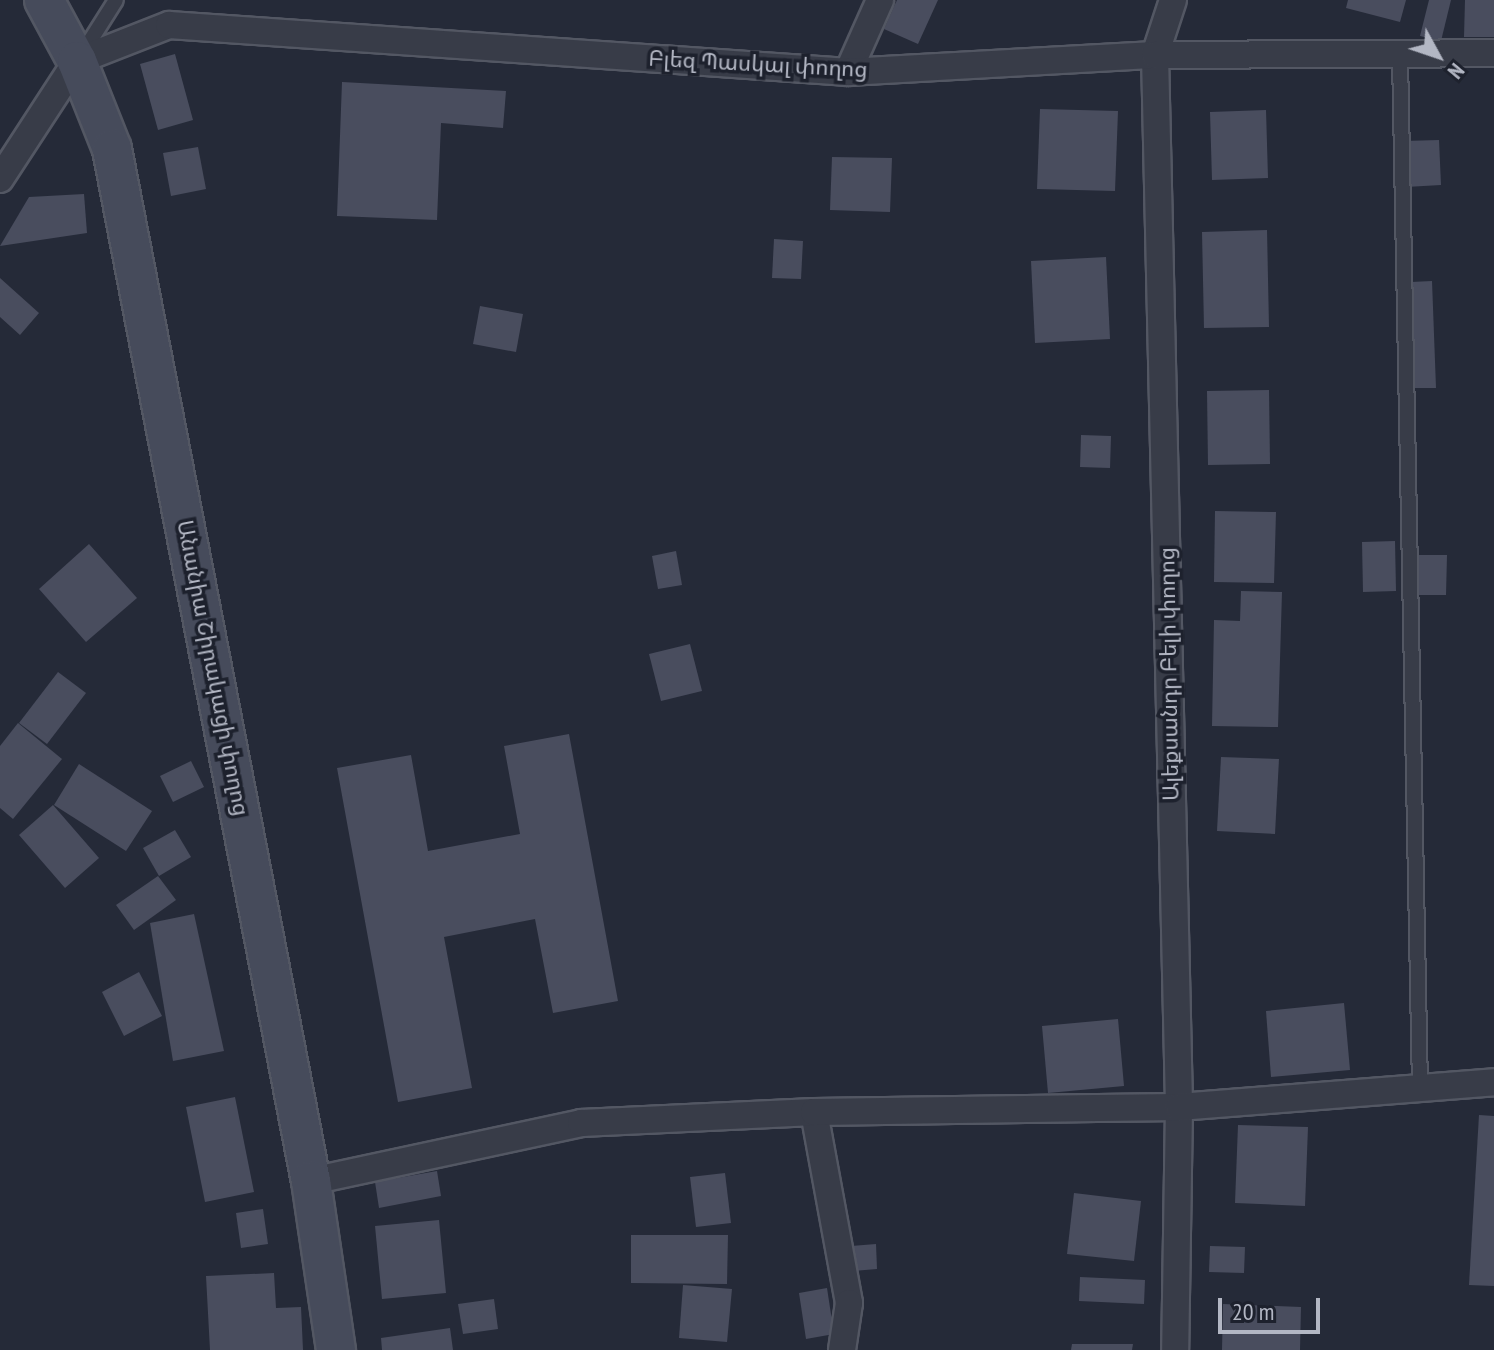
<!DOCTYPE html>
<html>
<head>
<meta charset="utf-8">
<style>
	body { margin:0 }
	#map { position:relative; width:1494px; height:1350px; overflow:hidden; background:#252a38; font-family:"PT Sans Narrow","Noto Sans Armenian",sans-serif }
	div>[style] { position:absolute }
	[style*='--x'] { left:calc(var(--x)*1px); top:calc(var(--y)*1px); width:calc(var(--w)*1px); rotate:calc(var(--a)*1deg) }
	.building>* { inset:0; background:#494d5e }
	.roads { filter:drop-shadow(2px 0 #535763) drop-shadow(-2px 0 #535763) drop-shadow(0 2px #535763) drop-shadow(0 -2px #535763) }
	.service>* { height:14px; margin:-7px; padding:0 7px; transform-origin:7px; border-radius:7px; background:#383c48 }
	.minor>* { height:26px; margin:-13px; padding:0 13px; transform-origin:13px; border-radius:13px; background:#383c48 }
	.secondary>* { height:38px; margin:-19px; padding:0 19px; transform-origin:19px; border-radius:19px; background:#464b5b }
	span { translate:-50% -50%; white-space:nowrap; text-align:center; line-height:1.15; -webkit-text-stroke:7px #1d212d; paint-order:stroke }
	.street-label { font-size:22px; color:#b3b7c4 }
	.north { position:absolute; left:1398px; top:16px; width:80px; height:80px; -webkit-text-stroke:6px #1d212d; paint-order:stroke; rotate:130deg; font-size:22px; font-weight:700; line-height:32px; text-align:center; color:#b3b7c4 }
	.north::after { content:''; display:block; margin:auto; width:28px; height:36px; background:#b3b7c4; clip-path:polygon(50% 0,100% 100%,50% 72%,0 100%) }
	.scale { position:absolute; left:1218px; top:1298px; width:102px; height:36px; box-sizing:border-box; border:4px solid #b3b7c4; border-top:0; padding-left:10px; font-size:24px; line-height:28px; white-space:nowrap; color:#b3b7c4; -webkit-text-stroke:6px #1d212d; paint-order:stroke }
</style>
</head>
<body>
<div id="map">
	<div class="building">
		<div style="clip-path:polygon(897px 0,938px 0,918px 44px,884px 29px)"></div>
		<div style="clip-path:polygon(1348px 0,1406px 0,1400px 22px,1346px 8px)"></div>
		<div style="clip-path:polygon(1429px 0,1451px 0,1441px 41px,1420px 36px)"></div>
		<div style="clip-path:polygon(1465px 0,1494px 0,1494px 37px,1464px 37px)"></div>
		<div style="clip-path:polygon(175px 54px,193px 120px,158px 130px,140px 64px)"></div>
		<div style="clip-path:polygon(342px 82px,506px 91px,503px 128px,441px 123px,437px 220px,337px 216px)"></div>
		<div style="clip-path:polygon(1040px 109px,1118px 111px,1115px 191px,1037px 189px)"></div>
		<div style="clip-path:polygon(1266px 110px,1268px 178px,1212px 180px,1210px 112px)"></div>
		<div style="clip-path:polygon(1439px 140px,1441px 185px,1406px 187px,1404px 141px)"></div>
		<div style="clip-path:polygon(198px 147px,206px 189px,171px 196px,163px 153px)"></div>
		<div style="clip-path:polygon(832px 157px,892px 158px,890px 212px,830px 210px)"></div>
		<div style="clip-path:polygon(84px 194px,87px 233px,0 246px,29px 197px)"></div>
		<div style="clip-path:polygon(1267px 230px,1269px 327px,1204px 328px,1202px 232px)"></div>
		<div style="clip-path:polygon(774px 239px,803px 241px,801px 279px,772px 278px)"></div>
		<div style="clip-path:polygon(1106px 257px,1110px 339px,1035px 343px,1031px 261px)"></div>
		<div style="clip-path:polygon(0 278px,39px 313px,20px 335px,0 317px)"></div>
		<div style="clip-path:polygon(1432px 281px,1436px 388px,1414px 388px,1411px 282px)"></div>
		<div style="clip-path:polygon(480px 306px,523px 314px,516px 352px,473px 344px)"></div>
		<div style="clip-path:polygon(1269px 390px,1270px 464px,1208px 465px,1207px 391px)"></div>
		<div style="clip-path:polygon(1081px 435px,1111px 436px,1110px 468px,1080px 467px)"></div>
		<div style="clip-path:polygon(1215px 511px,1276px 512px,1274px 583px,1214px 582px)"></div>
		<div style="clip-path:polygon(1395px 541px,1396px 591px,1363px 592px,1362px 542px)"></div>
		<div style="clip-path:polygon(89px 544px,137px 598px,86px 642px,39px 589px)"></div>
		<div style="clip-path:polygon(676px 551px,682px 585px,658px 589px,652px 556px)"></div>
		<div style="clip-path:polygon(1417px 555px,1447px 555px,1446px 595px,1416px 595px)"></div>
		<div style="clip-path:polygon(1241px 591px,1282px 592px,1278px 727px,1212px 726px,1214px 620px,1240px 621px)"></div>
		<div style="clip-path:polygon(690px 644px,702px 691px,661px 701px,649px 654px)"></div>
		<div style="clip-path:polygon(58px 672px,86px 693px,47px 744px,19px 723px)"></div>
		<div style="clip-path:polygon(18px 723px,62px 759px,13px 819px,0 808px,0 746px)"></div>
		<div style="clip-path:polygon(569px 734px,618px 1001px,553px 1013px,535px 919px,444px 937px,472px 1088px,398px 1102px,337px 768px,411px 755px,428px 851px,520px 834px,504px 746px)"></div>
		<div style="clip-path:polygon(1221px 757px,1279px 759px,1275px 834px,1217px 831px)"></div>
		<div style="clip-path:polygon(191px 761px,204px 787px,173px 802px,160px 776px)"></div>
		<div style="clip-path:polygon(79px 764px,152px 811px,126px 851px,54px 805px)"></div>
		<div style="clip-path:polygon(53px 805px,99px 858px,65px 888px,19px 835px)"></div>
		<div style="clip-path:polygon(175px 830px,191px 857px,159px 876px,143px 848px)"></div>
		<div style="clip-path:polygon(158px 876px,176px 900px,134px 930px,116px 905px)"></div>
		<div style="clip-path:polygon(194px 914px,224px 1051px,173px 1061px,150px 923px)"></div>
		<div style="clip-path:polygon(139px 972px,162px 1016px,124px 1036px,102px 992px)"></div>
		<div style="clip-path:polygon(1344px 1003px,1350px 1070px,1271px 1077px,1266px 1011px)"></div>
		<div style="clip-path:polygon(1118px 1019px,1124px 1086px,1048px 1093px,1042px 1026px)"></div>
		<div style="clip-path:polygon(235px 1097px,254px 1192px,205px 1202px,186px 1107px)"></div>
		<div style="clip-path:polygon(1479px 1115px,1494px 1116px,1494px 1286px,1469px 1285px)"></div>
		<div style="clip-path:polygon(1238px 1125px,1308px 1127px,1305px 1206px,1235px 1203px)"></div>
		<div style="clip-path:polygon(437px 1171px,441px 1196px,379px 1208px,375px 1182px)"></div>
		<div style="clip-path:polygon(725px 1173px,731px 1223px,696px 1227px,690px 1177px)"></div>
		<div style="clip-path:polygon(1074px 1193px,1141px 1201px,1134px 1261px,1067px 1254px)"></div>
		<div style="clip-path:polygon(263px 1209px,268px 1244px,241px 1248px,236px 1213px)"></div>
		<div style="clip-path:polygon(439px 1220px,446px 1293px,382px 1299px,375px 1226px)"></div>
		<div style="clip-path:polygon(631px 1235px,728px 1235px,727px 1284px,631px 1283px)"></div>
		<div style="clip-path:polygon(876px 1244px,877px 1269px,853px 1271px,851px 1246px)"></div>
		<div style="clip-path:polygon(1210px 1246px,1245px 1247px,1244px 1273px,1209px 1272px)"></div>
		<div style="clip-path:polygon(274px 1273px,276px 1308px,301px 1307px,303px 1350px,210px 1350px,206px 1276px)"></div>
		<div style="clip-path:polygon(1080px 1277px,1145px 1280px,1144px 1304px,1079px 1301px)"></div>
		<div style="clip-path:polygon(683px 1285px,732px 1289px,727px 1342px,679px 1338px)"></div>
		<div style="clip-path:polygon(827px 1288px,834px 1334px,806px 1339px,799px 1293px)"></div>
		<div style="clip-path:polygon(494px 1299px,498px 1329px,463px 1334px,458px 1304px)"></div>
		<div style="clip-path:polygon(1223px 1304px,1301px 1307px,1300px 1350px,1222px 1350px)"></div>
		<div style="clip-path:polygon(450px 1328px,453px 1350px,382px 1350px,381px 1338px)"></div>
		<div style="clip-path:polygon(1072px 1344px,1133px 1344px,1132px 1350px,1071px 1350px)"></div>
	</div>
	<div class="roads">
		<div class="service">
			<div style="--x:1400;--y:56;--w:1034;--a:88.89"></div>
			<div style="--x:80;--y:57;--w:67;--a:-57.7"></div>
		</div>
		<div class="minor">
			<div style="--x:1173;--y:0;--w:58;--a:108.1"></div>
			<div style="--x:1155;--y:55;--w:1052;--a:88.69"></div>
			<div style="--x:1179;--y:1107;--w:243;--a:90.9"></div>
			<div style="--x:848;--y:72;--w:79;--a:-66"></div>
			<div style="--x:0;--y:179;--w:141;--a:-56.9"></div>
			<div style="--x:77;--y:61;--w:99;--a:-21.4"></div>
			<div style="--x:169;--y:25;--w:681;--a:3.96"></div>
			<div style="--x:848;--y:72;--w:307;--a:-3.2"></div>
			<div style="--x:1155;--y:55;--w:339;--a:-0.3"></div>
			<div style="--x:814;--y:1112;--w:194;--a:79.6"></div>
			<div style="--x:849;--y:1303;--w:48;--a:98.5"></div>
			<div style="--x:311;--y:1181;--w:276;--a:-12.1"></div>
			<div style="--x:581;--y:1123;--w:233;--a:-2.7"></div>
			<div style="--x:814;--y:1112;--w:365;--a:-0.8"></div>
			<div style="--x:1179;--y:1107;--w:316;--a:-4.5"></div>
		</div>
		<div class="secondary">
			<div style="--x:44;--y:0;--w:69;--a:61.6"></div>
			<div style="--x:77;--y:61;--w:95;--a:68.3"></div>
			<div style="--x:112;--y:149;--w:1051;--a:79.09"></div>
			<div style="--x:311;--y:1181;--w:171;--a:81.6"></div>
		</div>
	</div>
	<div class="street-label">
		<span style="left:758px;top:64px;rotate:3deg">Բլեզ Պասկալ փողոց</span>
		<span style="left:213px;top:668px;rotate:79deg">Անանիա Շիրակացի փողոց</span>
		<span style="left:1169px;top:674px;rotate:-91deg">Ալեքսանդր Բելի փողոց</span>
	</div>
	<div class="north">N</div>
	<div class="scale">20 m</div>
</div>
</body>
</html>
